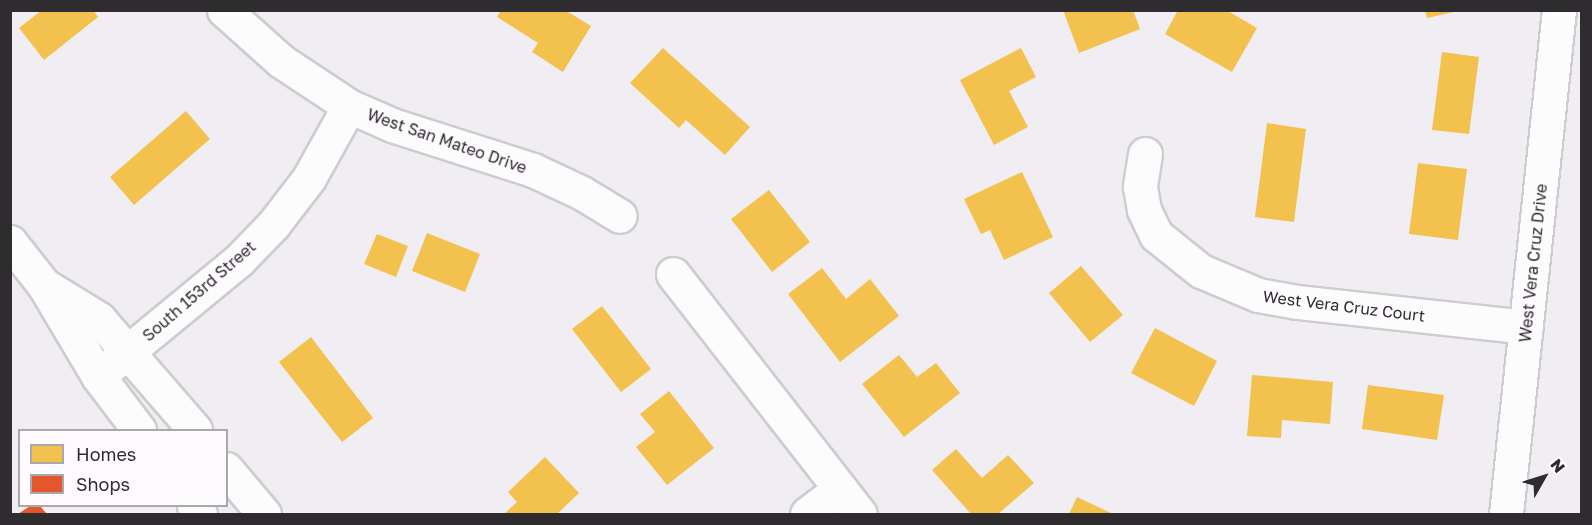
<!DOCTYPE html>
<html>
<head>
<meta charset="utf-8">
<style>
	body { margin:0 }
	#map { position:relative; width:1592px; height:525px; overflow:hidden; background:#f1eef3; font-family:"Golos Text",sans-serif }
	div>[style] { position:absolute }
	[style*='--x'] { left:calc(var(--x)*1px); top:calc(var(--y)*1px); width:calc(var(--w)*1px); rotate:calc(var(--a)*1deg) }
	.homes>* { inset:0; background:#f2c14e }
	.shops>* { inset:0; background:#e4572e }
	.roads { filter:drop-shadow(2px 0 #cfccd0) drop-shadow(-2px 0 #cfccd0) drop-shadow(0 2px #cfccd0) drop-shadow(0 -2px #cfccd0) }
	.minor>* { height:33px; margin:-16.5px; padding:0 16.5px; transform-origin:16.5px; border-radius:16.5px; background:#fdfcfd }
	span { translate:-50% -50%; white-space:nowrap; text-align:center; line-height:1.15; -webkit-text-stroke:6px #fefbff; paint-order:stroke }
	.street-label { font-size:16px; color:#2e2c2f }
	.frame { position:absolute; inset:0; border:12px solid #2e2c2f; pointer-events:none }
	.legend { position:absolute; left:18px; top:429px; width:210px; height:78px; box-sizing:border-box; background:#fefbff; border:2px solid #aba8ac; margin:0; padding:8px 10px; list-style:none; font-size:18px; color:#2e2c2f }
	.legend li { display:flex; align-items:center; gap:12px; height:30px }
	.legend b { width:30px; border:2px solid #aba8ac }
	.north { position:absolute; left:1514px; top:447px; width:60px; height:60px; -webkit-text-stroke:4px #fefbff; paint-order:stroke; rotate:51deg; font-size:16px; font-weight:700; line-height:24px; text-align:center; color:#2e2c2f }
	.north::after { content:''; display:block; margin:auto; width:21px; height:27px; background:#2e2c2f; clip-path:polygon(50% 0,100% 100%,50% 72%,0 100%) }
</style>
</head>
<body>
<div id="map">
	<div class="homes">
		<div style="clip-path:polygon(42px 10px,93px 10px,98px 17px,44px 60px,19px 28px)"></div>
		<div style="clip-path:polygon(501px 10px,565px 10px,591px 26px,563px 72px,532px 52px,538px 43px,497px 17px)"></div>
		<div style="clip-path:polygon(1063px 10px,1133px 10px,1140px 29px,1079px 53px)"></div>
		<div style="clip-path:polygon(1178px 10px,1226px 10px,1257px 28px,1232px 72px,1165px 34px)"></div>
		<div style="clip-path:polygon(1425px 10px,1457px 10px,1458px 11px,1427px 18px)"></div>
		<div style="clip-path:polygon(663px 48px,750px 127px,725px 155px,686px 120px,679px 128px,630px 83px)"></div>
		<div style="clip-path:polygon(1021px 48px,1036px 77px,1009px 91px,1028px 127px,994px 145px,960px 80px)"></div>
		<div style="clip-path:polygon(1442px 52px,1479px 57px,1469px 134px,1432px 130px)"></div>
		<div style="clip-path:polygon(186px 111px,210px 139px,134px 205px,110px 177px)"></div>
		<div style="clip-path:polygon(1267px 123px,1306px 129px,1294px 222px,1255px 217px)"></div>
		<div style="clip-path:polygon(1418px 163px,1467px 169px,1458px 240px,1409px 234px)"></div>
		<div style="clip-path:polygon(1022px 172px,1053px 237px,1004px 260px,990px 230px,981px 234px,964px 199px)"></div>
		<div style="clip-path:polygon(769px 190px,810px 242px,772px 272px,731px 219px)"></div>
		<div style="clip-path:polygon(427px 233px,480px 254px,465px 292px,412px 271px)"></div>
		<div style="clip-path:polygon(377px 234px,408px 246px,396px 277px,364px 264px)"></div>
		<div style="clip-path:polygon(1081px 266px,1123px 315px,1090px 342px,1049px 293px)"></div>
		<div style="clip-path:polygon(822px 268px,846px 299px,870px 279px,899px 316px,840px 362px,788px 294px)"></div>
		<div style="clip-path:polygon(602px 306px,651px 369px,621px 392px,572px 329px)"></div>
		<div style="clip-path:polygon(1155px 328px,1217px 361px,1194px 406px,1131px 373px)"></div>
		<div style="clip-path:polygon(311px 337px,373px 418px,342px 442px,279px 362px)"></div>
		<div style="clip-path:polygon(899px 355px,917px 377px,936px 363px,960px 393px,904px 437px,862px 384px)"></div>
		<div style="clip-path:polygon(1252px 375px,1333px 382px,1330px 424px,1282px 420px,1281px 438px,1247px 436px)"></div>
		<div style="clip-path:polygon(1368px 385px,1444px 395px,1437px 440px,1362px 429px)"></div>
		<div style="clip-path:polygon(669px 391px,714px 448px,667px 485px,636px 447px,655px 432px,640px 414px)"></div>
		<div style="clip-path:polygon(956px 449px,982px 478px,1008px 455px,1034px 483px,998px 514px,971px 514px,932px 470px)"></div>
		<div style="clip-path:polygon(545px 457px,579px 493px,557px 514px,504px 514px,517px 502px,508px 492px)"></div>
		<div style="clip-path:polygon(1077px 497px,1113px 514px,1069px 514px)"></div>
	</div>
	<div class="shops">
		<div style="clip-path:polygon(30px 506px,40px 506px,47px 514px,18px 514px)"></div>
	</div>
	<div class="roads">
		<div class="minor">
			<div style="--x:224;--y:10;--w:76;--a:41.8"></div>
			<div style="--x:281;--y:61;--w:82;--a:33.5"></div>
			<div style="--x:349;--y:106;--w:47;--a:23.8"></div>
			<div style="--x:392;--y:125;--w:148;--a:17.7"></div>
			<div style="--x:533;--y:170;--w:54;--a:25.1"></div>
			<div style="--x:582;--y:193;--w:44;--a:31.2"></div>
			<div style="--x:1145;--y:154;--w:33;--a:99"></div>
			<div style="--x:1140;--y:187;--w:23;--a:80"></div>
			<div style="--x:1144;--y:210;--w:28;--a:64"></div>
			<div style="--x:1156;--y:235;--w:58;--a:38.7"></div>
			<div style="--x:1201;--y:271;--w:62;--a:22.8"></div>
			<div style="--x:1258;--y:295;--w:40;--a:10"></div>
			<div style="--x:1297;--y:302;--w:230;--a:6.2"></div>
			<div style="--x:10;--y:242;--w:55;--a:51.7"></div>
			<div style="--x:44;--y:285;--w:106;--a:59.3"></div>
			<div style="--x:98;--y:376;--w:68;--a:52.8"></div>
			<div style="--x:673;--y:274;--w:304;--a:52.1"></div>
			<div style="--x:44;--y:285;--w:65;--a:31.7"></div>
			<div style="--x:99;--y:319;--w:147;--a:49.1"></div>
			<div style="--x:98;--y:376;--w:183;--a:-39.4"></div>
			<div style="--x:239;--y:260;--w:49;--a:-45.8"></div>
			<div style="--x:273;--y:225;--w:59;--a:-52.5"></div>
			<div style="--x:309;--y:178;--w:82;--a:-60.9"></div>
			<div style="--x:226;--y:469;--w:59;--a:49.8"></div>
			<div style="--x:194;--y:506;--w:10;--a:53"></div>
			<div style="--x:807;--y:514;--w:41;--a:-37.1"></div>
			<div style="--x:1506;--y:514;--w:507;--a:-84"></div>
		</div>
	</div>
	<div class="street-label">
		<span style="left:447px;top:141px;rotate:19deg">West San Mateo Drive</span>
		<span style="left:1533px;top:263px;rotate:-84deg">West Vera Cruz Drive</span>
		<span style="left:199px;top:291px;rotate:-41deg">South 153rd Street</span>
		<span style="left:1344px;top:306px;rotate:7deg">West Vera Cruz Court</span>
	</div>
	<div class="frame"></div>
	<ul class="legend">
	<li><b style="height:16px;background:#f2c14e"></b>Homes</li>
	<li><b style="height:16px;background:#e4572e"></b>Shops</li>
	</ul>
	<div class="north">N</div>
</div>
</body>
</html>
